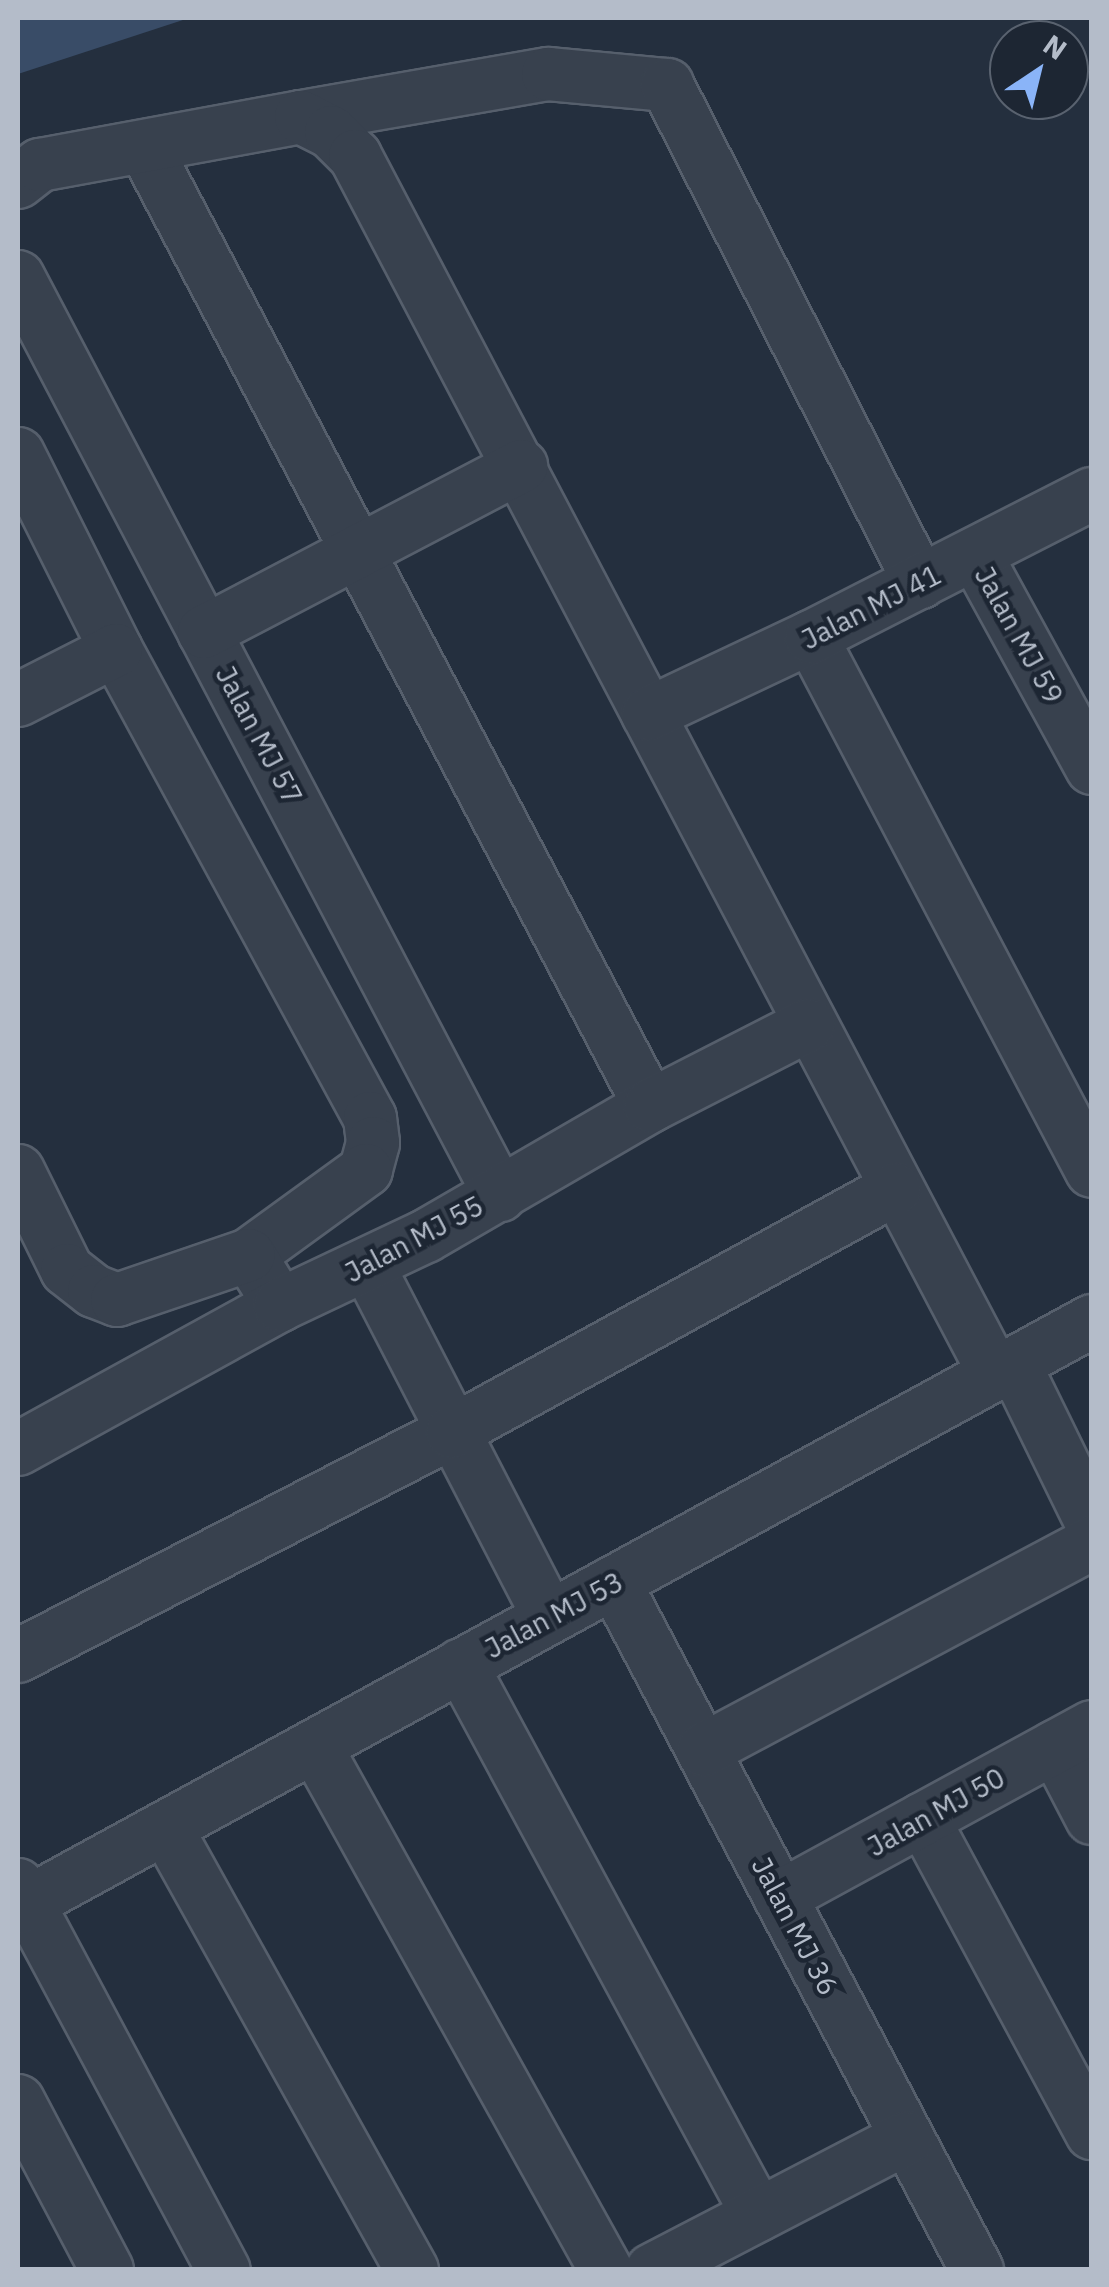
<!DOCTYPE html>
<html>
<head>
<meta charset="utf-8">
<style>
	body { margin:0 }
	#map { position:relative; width:1109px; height:2287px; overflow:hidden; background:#242f3e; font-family:"IBM Plex Sans",sans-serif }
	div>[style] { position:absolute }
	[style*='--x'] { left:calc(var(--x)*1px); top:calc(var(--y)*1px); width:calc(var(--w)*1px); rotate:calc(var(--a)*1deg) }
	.water>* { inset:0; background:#394c67 }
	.roads { filter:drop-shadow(2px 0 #565f6c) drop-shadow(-2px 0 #565f6c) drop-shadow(0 2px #565f6c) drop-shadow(0 -2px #565f6c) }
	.minor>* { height:52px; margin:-26px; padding:0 26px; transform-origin:26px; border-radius:26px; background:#38414e }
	span { translate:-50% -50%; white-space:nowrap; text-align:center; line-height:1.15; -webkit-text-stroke:9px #1d2633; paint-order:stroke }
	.street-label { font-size:28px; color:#b4bcc9 }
	.frame { position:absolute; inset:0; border:20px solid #b4bcc9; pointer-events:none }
	.north { position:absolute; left:989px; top:20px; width:100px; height:100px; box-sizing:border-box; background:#1d2633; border:2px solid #59626f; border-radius:50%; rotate:35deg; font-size:28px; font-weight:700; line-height:40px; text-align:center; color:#b4bcc9 }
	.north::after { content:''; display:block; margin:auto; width:35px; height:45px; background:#8ab4f8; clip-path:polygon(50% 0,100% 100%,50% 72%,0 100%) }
</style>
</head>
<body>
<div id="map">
	<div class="water">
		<div style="clip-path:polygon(18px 18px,189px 18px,18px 74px)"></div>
	</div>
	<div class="roads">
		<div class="minor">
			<div style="--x:301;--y:117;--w:251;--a:-9.9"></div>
			<div style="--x:548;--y:74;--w:120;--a:5.3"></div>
			<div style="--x:667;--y:85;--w:558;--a:63.02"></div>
			<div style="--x:145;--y:148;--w:1083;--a:62.2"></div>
			<div style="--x:18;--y:182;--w:28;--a:-38"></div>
			<div style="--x:40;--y:165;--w:265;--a:-10.4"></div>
			<div style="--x:301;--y:117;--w:34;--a:27"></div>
			<div style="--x:331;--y:132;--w:34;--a:45"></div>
			<div style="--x:355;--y:156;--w:1376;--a:62.28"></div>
			<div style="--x:18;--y:277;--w:1037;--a:62.3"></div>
			<div style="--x:18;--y:454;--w:219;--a:63.4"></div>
			<div style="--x:116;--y:650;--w:532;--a:61.51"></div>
			<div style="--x:370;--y:1118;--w:25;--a:83"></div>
			<div style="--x:373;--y:1143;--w:28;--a:105"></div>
			<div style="--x:366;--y:1170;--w:145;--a:144"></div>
			<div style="--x:249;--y:1255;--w:59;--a:58.2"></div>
			<div style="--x:975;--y:554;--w:244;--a:61.3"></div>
			<div style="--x:204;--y:632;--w:358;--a:-27.6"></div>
			<div style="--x:811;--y:637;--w:603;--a:62.25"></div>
			<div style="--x:18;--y:700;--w:110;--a:-27"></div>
			<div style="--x:648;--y:714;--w:180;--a:-25.3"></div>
			<div style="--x:811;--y:637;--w:315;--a:-27"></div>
			<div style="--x:18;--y:1171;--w:110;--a:63.7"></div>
			<div style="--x:67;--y:1270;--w:34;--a:38"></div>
			<div style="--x:94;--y:1291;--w:25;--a:21"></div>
			<div style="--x:117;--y:1300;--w:139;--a:-18.8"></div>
			<div style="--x:368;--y:1266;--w:395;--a:62.7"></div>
			<div style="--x:1014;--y:1364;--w:177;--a:63.9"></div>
			<div style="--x:18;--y:1449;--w:299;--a:-28.8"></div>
			<div style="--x:280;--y:1305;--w:161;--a:-25.3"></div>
			<div style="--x:426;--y:1236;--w:259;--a:-30.1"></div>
			<div style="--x:650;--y:1106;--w:178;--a:-27.1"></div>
			<div style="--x:614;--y:1582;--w:778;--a:62.18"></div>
			<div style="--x:18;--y:1656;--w:488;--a:-27.3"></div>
			<div style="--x:452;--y:1432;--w:505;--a:-28.75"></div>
			<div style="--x:461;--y:1665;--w:625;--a:61.63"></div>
			<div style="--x:315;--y:1746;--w:599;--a:60.95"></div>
			<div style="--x:1055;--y:1747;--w:80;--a:62.5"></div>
			<div style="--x:703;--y:1750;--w:441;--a:-28"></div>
			<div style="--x:923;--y:1819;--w:357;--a:61.7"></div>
			<div style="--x:166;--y:1828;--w:506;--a:60.9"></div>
			<div style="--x:18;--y:1885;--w:437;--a:61.9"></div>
			<div style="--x:780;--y:1897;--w:355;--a:-28.6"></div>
			<div style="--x:18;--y:1908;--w:1224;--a:-28.66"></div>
			<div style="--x:18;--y:2101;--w:191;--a:62.2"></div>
			<div style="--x:652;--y:2270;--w:287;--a:-27.4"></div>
		</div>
	</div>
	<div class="street-label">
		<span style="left:871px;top:607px;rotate:-27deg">Jalan MJ 41</span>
		<span style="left:1019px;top:635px;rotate:61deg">Jalan MJ 59</span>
		<span style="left:259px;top:735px;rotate:62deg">Jalan MJ 57</span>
		<span style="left:414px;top:1239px;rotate:-28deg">Jalan MJ 55</span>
		<span style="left:554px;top:1615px;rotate:-28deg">Jalan MJ 53</span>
		<span style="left:936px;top:1812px;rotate:-29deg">Jalan MJ 50</span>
		<span style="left:795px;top:1926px;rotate:62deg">Jalan MJ 36</span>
	</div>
	<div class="frame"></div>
	<div class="north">N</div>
</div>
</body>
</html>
